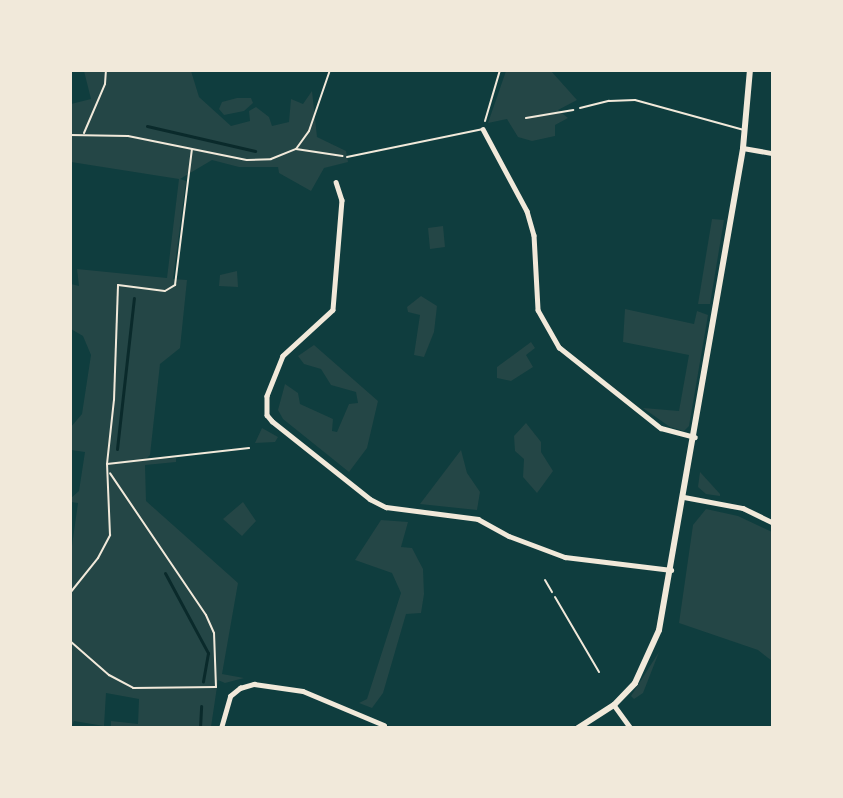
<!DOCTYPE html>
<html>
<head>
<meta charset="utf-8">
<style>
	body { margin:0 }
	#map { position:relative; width:843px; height:798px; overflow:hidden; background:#0f3d3e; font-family:Barlow,sans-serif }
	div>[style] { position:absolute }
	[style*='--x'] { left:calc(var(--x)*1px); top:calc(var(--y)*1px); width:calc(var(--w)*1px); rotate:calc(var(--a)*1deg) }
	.green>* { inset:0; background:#244646 }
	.stream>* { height:3px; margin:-1.5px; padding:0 1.5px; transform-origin:1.5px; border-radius:1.5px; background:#0a2a2b }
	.path>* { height:2px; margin:-1px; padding:0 1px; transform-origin:1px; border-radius:1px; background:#f1e9da }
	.service>* { height:2px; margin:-1px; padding:0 1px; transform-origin:1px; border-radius:1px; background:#f1e9da }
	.minor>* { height:4.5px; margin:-2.25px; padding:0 2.25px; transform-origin:2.25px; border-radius:2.25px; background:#f1e9da }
	.tertiary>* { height:6px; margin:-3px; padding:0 3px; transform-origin:3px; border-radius:3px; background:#f1e9da }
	span { translate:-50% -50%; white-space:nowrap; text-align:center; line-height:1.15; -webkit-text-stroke:5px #f1e9da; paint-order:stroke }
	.frame { position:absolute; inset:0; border:72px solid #f1e9da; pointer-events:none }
</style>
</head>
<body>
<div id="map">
	<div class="green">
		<div style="clip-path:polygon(84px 71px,191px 71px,199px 97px,231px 126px,250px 121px,249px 111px,256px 107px,269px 117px,272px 126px,289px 122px,291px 99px,303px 104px,312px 91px,317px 137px,346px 151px,348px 162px,324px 168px,311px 191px,279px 173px,278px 167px,239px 167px,212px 160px,180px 179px,186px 181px,173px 279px,187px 280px,180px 348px,160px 364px,150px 455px,145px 460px,176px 458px,176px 462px,145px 465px,146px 501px,238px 583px,222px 674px,244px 678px,225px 683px,218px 680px,211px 727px,111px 727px,111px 721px,138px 724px,139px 699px,106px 693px,104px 726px,74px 721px,71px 727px,70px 560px,78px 503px,71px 502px,71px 498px,79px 491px,85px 452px,71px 450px,70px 428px,82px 414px,91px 355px,83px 336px,71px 329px,71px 284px,79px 286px,77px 269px,167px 278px,179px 179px,71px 162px,71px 104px,91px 99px)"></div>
		<div style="clip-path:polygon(506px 71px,551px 71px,577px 100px,558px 110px,568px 118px,555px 125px,555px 136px,532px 141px,518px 137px,507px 119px,488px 123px)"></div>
		<div style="clip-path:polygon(237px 98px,251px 98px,253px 103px,244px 111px,224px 115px,219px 109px,222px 102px)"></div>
		<div style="clip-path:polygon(712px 219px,724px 220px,710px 304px,698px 304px)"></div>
		<div style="clip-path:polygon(443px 226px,445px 247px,430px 249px,428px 228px)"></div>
		<div style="clip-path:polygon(237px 271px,238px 287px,219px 286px,220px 275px)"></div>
		<div style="clip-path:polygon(421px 296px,437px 306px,434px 332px,424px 357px,414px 355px,420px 315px,408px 312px,407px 307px)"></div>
		<div style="clip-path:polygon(625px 309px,694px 324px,697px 311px,708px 315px,689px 426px,684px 431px,670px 427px,643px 408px,679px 411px,689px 355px,623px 342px)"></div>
		<div style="clip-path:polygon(531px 342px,535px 348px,526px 355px,533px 367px,511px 381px,497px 378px,497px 367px)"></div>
		<div style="clip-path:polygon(314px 345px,378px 401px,367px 448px,349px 472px,283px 419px,278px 410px,285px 384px,298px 393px,300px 404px,333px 419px,332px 431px,337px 432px,349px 404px,358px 403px,356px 392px,331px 385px,321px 369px,304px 364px,298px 356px)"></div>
		<div style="clip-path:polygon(526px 423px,541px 442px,541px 452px,553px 471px,537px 493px,523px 477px,524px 459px,515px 451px,514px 436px)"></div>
		<div style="clip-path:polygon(262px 428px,278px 437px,275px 442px,255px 443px)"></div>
		<div style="clip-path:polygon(461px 450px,467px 473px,480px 492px,477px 510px,420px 504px)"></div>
		<div style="clip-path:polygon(700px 472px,720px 494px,720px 496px,706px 494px,698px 487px)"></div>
		<div style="clip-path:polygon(243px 502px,256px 521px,242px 536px,223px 519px)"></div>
		<div style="clip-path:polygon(706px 509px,738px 516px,772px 532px,772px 661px,758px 650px,679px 623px,693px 525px)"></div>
		<div style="clip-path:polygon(381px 520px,408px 522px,401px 547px,412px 548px,423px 569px,424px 594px,421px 613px,406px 614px,383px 693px,372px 708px,359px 703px,367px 699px,401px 593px,392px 573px,355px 560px)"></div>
		<div style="clip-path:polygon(659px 652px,643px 693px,634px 699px,631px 696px)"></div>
	</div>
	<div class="stream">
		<div style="--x:147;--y:126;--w:111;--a:13"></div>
		<div style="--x:117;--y:449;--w:152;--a:-83.6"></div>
		<div style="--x:165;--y:573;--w:91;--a:61.7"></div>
		<div style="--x:208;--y:653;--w:29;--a:100"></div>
		<div style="--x:200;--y:728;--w:22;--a:-87"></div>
	</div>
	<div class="path">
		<div style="--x:526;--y:118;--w:48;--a:-9.7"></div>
		<div style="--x:485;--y:121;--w:53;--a:-73.6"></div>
		<div style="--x:84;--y:133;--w:53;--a:-66.8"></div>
		<div style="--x:105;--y:84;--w:14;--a:-86"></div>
		<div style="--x:70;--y:135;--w:58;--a:1"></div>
		<div style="--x:128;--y:136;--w:121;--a:11.4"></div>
		<div style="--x:247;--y:160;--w:24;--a:-2"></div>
		<div style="--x:271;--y:159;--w:27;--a:-22"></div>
		<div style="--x:296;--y:149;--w:47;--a:8.7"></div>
		<div style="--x:296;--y:149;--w:22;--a:-54"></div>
		<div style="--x:309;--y:131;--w:65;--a:-71"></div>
		<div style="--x:107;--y:464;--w:143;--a:-6.4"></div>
		<div style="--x:70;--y:593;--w:45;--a:-51.3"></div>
		<div style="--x:98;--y:558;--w:26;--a:-62"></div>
		<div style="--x:110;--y:535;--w:71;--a:-92.4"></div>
		<div style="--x:107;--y:464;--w:64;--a:-83.8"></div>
		<div style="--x:114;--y:400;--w:115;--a:-88"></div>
		<div style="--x:118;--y:285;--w:47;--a:7.3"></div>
		<div style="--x:165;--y:291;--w:12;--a:-31"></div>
		<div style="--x:175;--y:285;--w:137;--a:-82.9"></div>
		<div style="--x:555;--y:597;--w:87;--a:59.6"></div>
		<div style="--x:70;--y:641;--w:52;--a:41.1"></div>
		<div style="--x:109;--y:675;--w:27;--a:28"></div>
		<div style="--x:133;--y:688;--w:83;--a:-0.7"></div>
		<div style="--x:216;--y:687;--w:54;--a:-92.1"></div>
		<div style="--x:214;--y:633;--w:20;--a:-114"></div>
		<div style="--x:206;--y:615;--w:171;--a:-124.1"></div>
	</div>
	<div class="service">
		<div style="--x:580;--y:108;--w:30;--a:-14"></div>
		<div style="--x:609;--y:101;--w:26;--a:-2"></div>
		<div style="--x:635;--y:100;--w:113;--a:15.4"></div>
		<div style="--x:347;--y:157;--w:139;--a:-11.6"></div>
		<div style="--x:545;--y:580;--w:14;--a:60"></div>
	</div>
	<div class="minor">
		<div style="--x:483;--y:129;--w:93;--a:61.8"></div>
		<div style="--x:527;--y:211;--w:25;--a:74"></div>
		<div style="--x:534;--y:235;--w:75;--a:86.9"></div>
		<div style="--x:538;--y:310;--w:43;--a:60.4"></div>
		<div style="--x:559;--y:347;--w:130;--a:38.5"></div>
		<div style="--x:661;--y:428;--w:35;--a:15"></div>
		<div style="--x:743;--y:148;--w:29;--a:10"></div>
		<div style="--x:336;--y:182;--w:19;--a:72"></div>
		<div style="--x:342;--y:200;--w:110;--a:94.7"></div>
		<div style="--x:333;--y:310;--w:68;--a:137.4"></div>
		<div style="--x:283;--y:356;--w:43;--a:111.8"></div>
		<div style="--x:267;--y:396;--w:19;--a:90"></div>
		<div style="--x:267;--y:415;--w:8;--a:50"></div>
		<div style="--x:272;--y:421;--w:125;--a:38.5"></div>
		<div style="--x:370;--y:499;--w:18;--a:27"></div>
		<div style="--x:386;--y:507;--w:93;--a:7.4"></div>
		<div style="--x:478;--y:519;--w:35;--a:29"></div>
		<div style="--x:509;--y:536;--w:60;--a:20.6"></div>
		<div style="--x:565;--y:557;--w:107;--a:7"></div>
		<div style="--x:684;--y:497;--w:60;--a:10.6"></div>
		<div style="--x:743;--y:508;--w:32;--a:26"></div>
		<div style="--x:614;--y:705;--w:29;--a:54"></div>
		<div style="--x:221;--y:728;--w:33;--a:-74"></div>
		<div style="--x:230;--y:696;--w:13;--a:-39"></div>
		<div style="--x:240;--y:688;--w:15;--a:-16"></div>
		<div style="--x:254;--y:684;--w:49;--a:8.1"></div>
		<div style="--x:303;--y:691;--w:88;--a:22.8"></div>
	</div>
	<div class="tertiary">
		<div style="--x:578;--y:728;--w:43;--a:-32.6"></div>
		<div style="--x:614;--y:705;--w:30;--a:-46"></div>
		<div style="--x:635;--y:683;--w:58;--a:-65.6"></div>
		<div style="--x:659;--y:630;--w:489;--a:-80.1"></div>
		<div style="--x:743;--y:148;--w:78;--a:-84.9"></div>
	</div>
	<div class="frame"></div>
</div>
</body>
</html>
